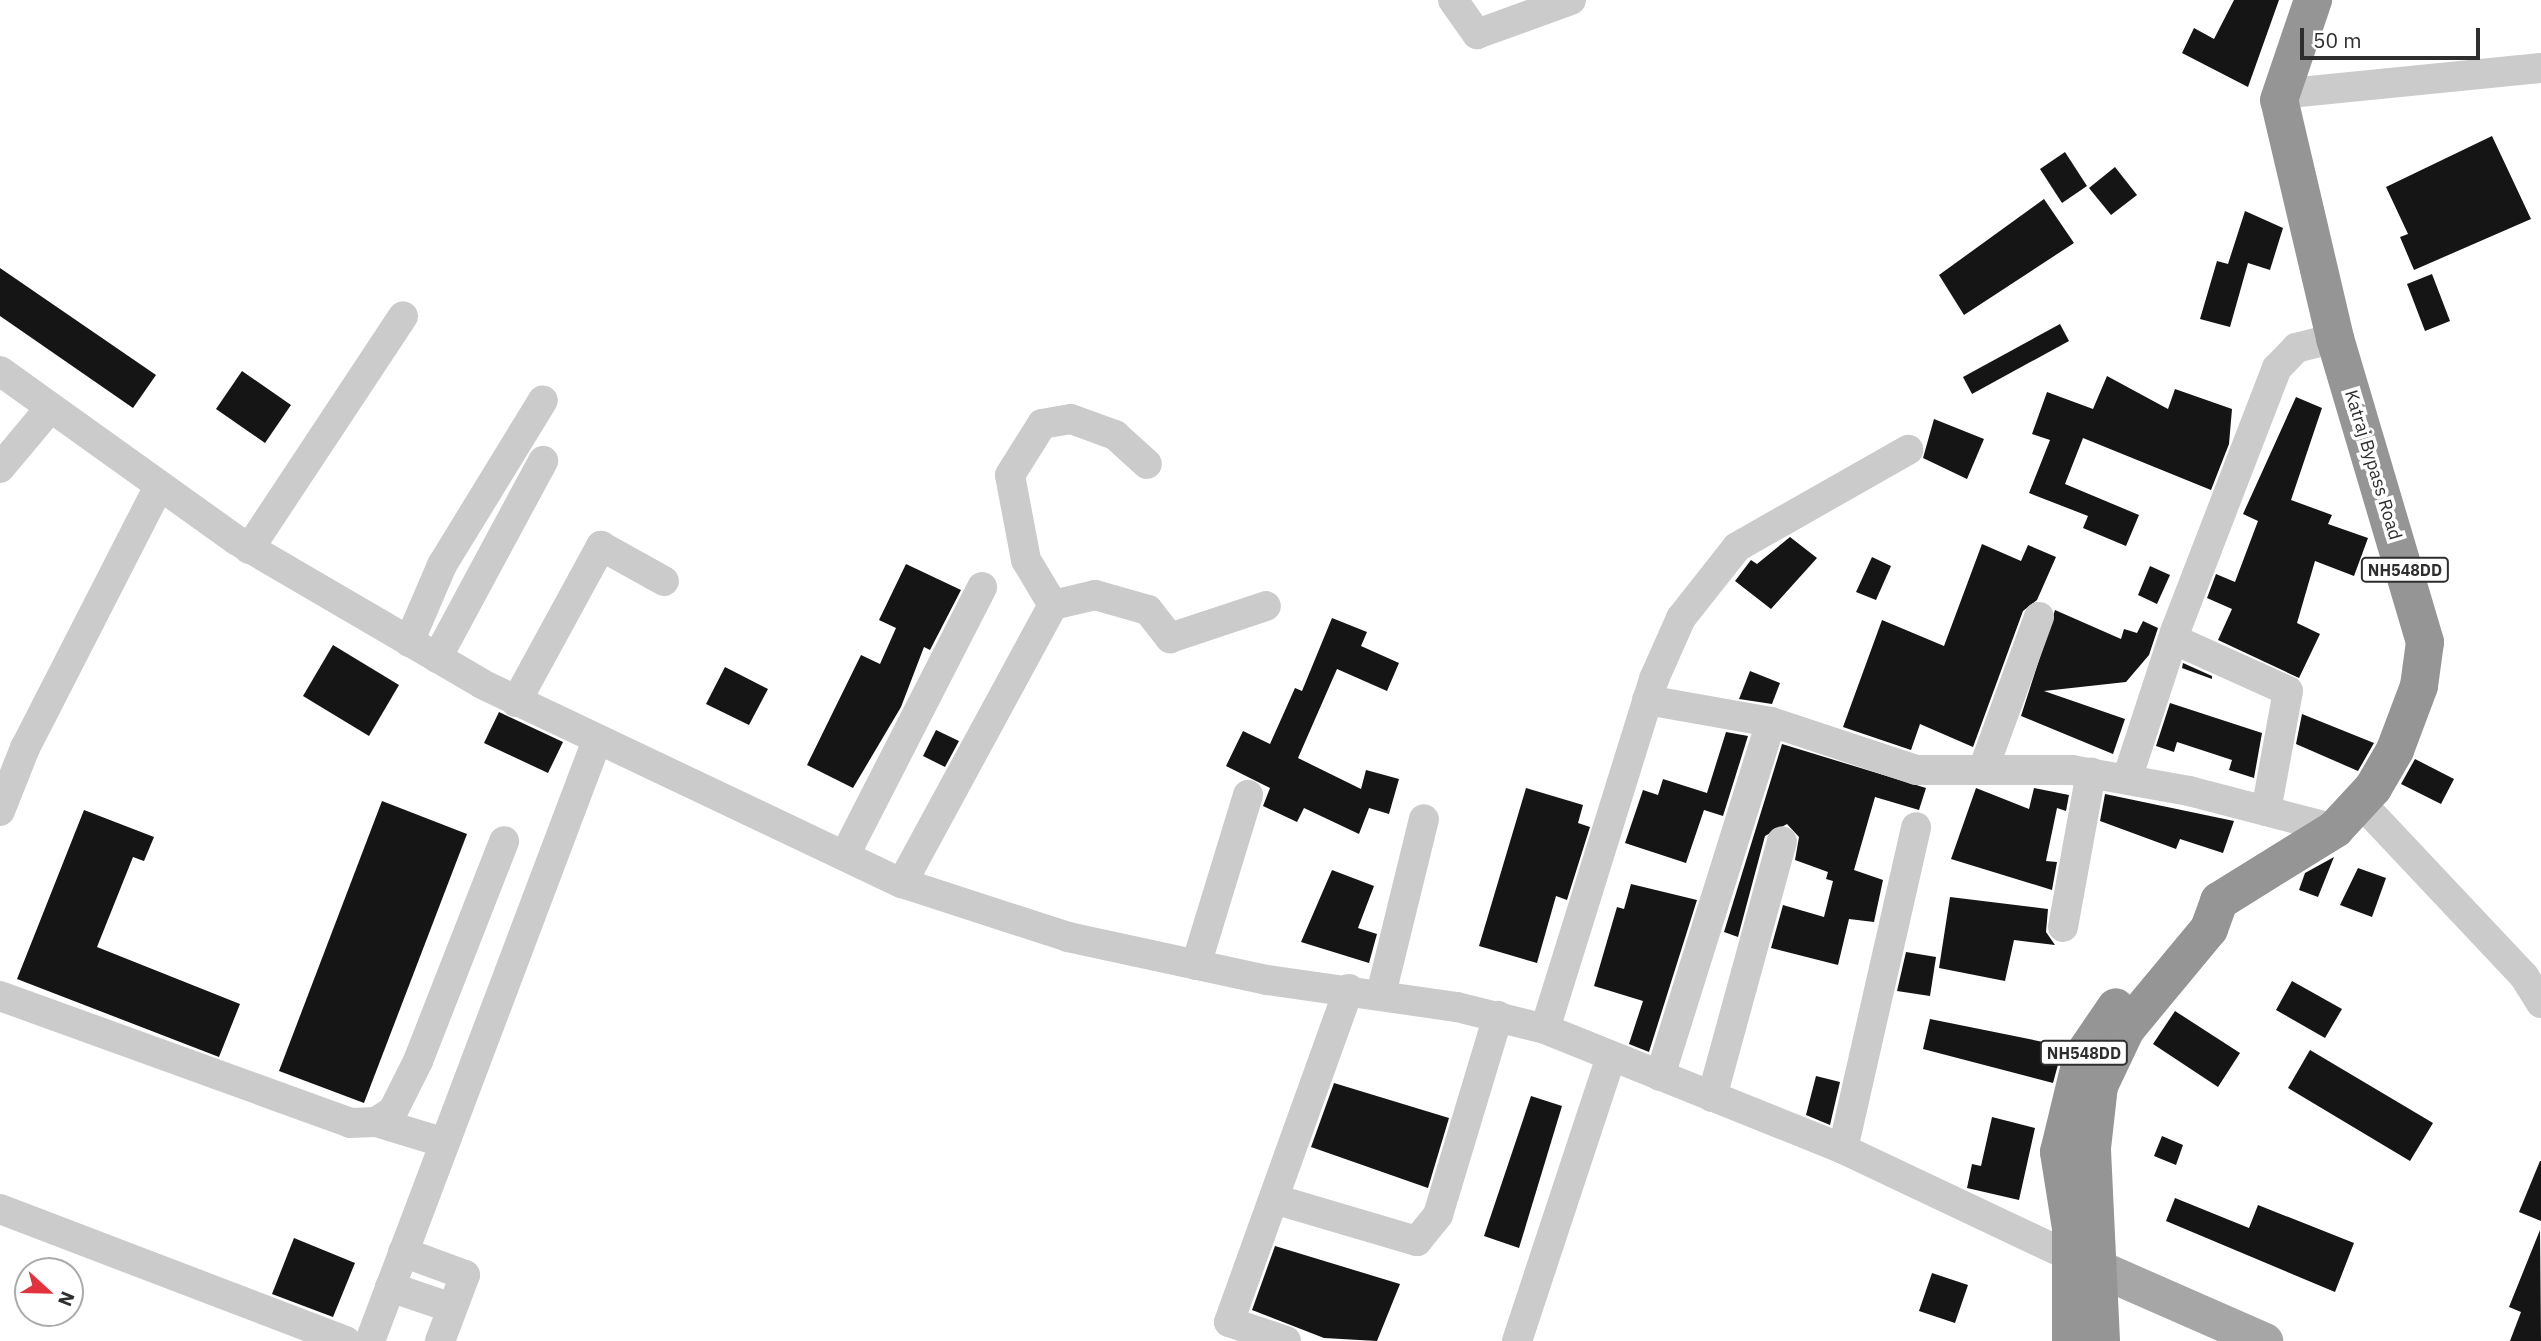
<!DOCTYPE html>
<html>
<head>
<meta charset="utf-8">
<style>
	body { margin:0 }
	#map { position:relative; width:2541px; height:1341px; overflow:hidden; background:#fff; font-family:"IBM Plex Sans",sans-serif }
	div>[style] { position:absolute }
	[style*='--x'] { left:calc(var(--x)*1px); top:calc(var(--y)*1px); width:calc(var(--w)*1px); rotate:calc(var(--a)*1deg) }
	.building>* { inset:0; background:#151515 }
	.minor>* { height:30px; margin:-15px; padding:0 15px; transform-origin:15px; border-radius:15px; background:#cbcbcb }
	.major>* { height:37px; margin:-18.5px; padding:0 18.5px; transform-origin:18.5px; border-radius:18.5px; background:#a6a6a6 }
	.highway>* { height:38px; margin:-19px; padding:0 19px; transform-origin:19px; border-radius:19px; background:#959595 }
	span { translate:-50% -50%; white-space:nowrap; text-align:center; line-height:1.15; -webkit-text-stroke:7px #fff; paint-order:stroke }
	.shield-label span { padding:2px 5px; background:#fff; border:2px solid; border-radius:5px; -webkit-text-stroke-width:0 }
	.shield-label { font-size:16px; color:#2e2e2e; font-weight:700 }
	.street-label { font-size:18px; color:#2e2e2e }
	.north { position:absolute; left:14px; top:1257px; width:70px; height:70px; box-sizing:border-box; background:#fff; border:2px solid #ababab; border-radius:50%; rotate:112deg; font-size:19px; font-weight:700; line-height:28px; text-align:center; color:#2e2e2e }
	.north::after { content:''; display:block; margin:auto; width:24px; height:32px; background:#e4323c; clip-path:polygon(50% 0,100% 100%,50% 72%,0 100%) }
	.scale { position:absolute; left:2300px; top:28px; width:180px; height:32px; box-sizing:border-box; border:4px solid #2e2e2e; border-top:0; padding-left:9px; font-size:21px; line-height:24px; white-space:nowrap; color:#2e2e2e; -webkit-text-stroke:5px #fff; paint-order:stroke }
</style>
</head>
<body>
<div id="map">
	<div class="building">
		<div style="clip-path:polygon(2234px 0,2279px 0,2248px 87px,2182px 53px,2194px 28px,2214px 39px)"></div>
		<div style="clip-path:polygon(2492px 136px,2531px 219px,2414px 270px,2400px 237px,2408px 234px,2386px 187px)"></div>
		<div style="clip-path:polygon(2065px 152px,2087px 186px,2062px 203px,2040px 169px)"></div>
		<div style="clip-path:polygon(2115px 167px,2137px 195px,2111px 215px,2089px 188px)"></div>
		<div style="clip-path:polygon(2044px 199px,2074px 243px,1964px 315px,1939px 275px)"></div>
		<div style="clip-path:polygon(2245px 211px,2283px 228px,2270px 270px,2248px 263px,2230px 327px,2200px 319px,2217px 261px,2228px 264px)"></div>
		<div style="clip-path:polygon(0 268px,156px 375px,133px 408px,0 316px)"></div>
		<div style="clip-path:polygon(2432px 274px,2450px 321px,2425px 331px,2407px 284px)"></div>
		<div style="clip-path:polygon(2060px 324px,2069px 341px,1972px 394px,1963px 377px)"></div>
		<div style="clip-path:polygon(242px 371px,291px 405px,265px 443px,216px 409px)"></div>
		<div style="clip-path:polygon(2107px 376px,2168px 409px,2175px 389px,2232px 409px,2229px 444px,2211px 490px,2083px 438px,2065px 484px,2139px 515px,2126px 546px,2083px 528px,2088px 516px,2029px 493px,2050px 440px,2032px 434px,2047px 392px,2093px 409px)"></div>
		<div style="clip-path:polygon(2296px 397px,2322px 408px,2291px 500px,2332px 515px,2328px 524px,2368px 538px,2354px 576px,2315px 561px,2297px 623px,2320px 634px,2299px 678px,2218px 640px,2232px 609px,2207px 598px,2216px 574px,2235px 582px,2258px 521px,2243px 514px)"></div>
		<div style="clip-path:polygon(1934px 419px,1984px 439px,1967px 479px,1923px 458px)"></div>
		<div style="clip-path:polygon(1790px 537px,1817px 558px,1771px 609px,1735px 581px,1751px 560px,1757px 564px)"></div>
		<div style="clip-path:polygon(1982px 544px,2021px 561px,2028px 545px,2056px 557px,2037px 600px,2023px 611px,1973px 747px,1920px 724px,1911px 750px,1843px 727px,1882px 620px,1944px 646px)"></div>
		<div style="clip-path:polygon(1872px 557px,1891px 566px,1876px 600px,1856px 592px)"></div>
		<div style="clip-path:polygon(906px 564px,961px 590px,930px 650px,924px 647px,901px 707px,853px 788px,807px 765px,861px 655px,880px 664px,896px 628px,879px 620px)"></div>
		<div style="clip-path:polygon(2150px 566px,2170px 575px,2157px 604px,2138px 595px)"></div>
		<div style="clip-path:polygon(2055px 610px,2121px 639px,2124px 629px,2137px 633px,2143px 621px,2158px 628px,2149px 655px,2126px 682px,2044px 691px,2125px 719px,2113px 754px,2021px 716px)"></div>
		<div style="clip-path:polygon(1332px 618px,1367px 632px,1361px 646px,1399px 663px,1387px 691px,1337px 669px,1298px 758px,1361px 789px,1366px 770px,1399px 779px,1389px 814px,1369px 808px,1359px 834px,1304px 808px,1297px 822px,1263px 806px,1270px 788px,1226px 766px,1243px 731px,1270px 744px,1295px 688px,1302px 691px)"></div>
		<div style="clip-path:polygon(333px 645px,399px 685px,369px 736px,303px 696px)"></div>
		<div style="clip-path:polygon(2183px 663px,2212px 676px,2212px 679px,2182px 668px)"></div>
		<div style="clip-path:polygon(725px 667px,768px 689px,749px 725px,706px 704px)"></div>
		<div style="clip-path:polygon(1750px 671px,1780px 683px,1772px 704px,1739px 699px)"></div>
		<div style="clip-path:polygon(2170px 703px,2262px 733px,2254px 778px,2229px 770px,2232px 760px,2177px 742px,2174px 752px,2156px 746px)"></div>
		<div style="clip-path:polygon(499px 712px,563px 742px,548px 773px,484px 743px)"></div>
		<div style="clip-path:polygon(2302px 714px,2374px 743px,2358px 771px,2296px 744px)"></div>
		<div style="clip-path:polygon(936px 730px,959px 741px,945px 767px,923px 756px)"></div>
		<div style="clip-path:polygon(1726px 732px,1748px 736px,1723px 816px,1704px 810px,1686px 863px,1625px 843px,1643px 790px,1658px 795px,1663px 779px,1707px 793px)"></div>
		<div style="clip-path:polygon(1782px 744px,1926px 788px,1919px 810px,1875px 797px,1854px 870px,1883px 880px,1874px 922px,1849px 919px,1838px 965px,1771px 948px,1783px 905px,1824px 917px,1833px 881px,1826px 879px,1828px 872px,1795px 860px,1799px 837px,1787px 824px,1765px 836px,1738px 937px,1724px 932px)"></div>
		<div style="clip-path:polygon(2415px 759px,2454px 779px,2441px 804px,2401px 784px)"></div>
		<div style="clip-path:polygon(1526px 788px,1583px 805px,1578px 823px,1590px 827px,1567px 900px,1556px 896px,1537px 963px,1479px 946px)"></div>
		<div style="clip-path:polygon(1976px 788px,2029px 809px,2034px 788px,2069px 795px,2066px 811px,2057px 808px,2046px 861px,2057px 862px,2052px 890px,1951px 859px)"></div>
		<div style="clip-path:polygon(2105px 794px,2234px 821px,2223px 853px,2180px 839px,2176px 849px,2100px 821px)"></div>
		<div style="clip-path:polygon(382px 801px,467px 834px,364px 1103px,279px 1071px)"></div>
		<div style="clip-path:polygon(84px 810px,154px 837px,144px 861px,133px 857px,97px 947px,240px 1004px,219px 1057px,17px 979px)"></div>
		<div style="clip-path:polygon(2334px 857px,2318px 897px,2299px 890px,2305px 873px)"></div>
		<div style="clip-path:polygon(2358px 868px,2386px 878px,2372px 917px,2340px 905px)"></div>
		<div style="clip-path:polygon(1332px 870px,1374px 886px,1358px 928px,1377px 934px,1369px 963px,1301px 942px)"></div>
		<div style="clip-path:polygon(1631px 884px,1697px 900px,1649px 1052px,1629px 1044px,1643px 1001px,1594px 986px,1617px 907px,1624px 909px)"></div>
		<div style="clip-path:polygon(1950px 897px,2048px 909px,2046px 932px,2055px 945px,2014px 940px,2005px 981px,1939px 968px)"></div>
		<div style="clip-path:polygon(1906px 952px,1936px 957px,1930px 996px,1897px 991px)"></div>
		<div style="clip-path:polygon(2292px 981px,2342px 1009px,2325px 1038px,2276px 1010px)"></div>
		<div style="clip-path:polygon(2175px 1011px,2240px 1053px,2218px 1087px,2153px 1044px)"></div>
		<div style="clip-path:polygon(1930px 1019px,2063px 1046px,2053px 1083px,1923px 1049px)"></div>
		<div style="clip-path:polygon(2310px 1050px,2433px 1123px,2410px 1161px,2288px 1088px)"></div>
		<div style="clip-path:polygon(1816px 1076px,1840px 1082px,1830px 1125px,1806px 1115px)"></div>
		<div style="clip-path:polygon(1334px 1083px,1449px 1118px,1428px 1188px,1311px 1147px)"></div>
		<div style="clip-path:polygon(1531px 1096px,1562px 1106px,1519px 1248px,1484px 1236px)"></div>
		<div style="clip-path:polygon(1992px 1117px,2035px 1128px,2019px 1200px,1967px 1188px,1972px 1164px,1981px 1166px)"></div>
		<div style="clip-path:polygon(2162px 1136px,2183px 1145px,2176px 1165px,2154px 1156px)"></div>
		<div style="clip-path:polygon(2540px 1161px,2541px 1161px,2541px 1221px,2519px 1212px)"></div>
		<div style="clip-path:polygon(2175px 1198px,2249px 1228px,2258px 1205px,2354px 1243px,2335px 1292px,2166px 1221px)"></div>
		<div style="clip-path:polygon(2540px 1230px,2541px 1341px,2510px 1341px,2521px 1312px,2509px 1307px)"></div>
		<div style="clip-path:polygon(294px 1238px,355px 1263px,333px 1317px,272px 1294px)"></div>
		<div style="clip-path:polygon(1275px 1246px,1400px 1284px,1377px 1341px,1324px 1338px,1252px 1310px)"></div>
		<div style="clip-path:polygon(1932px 1273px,1968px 1285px,1955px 1323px,1919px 1311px)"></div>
	</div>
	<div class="minor">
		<div style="--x:1453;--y:0;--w:42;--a:54.8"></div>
		<div style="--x:1477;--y:34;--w:100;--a:-19.9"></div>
		<div style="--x:2280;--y:94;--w:262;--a:-5.7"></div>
		<div style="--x:0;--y:371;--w:290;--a:35.6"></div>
		<div style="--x:236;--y:540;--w:285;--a:30.3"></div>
		<div style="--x:482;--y:684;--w:465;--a:25.4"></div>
		<div style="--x:902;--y:883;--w:175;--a:18"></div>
		<div style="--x:1068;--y:937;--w:204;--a:12.2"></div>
		<div style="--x:1267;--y:980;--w:192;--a:8.1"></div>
		<div style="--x:1457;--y:1007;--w:91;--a:14"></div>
		<div style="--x:1545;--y:1029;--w:321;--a:21.9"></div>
		<div style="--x:1843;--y:1149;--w:252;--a:25.3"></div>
		<div style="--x:0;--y:468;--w:78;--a:-50.2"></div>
		<div style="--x:249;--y:549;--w:279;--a:-56.5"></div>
		<div style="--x:1053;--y:605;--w:43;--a:-13.4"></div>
		<div style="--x:1095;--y:595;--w:55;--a:15.8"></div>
		<div style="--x:1148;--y:610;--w:36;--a:52"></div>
		<div style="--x:1170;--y:638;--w:101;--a:-18.4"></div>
		<div style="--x:2173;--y:639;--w:126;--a:24.3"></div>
		<div style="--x:2288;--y:691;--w:122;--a:100.4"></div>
		<div style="--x:409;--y:642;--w:84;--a:-66.8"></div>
		<div style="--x:442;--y:565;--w:193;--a:-58.5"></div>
		<div style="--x:437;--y:658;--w:224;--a:-61.7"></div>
		<div style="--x:1647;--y:700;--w:126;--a:10.1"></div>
		<div style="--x:1771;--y:722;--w:153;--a:18.3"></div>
		<div style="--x:1916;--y:770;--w:156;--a:0"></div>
		<div style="--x:2072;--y:770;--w:119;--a:10.2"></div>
		<div style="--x:2189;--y:791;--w:151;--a:14.6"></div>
		<div style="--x:516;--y:702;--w:178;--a:-61.4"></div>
		<div style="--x:601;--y:546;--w:72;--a:29.1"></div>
		<div style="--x:1983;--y:770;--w:163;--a:-69.9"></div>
		<div style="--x:2127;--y:779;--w:155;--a:-71.9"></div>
		<div style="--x:2175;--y:632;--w:283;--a:-68.9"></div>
		<div style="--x:2277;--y:368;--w:28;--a:-46"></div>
		<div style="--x:2296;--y:348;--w:40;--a:-14.4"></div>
		<div style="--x:2360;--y:802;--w:239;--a:46.7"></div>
		<div style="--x:2524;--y:976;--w:32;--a:58"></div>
		<div style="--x:0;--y:811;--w:68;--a:-68.4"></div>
		<div style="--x:25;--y:748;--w:294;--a:-62.9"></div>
		<div style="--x:845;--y:855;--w:301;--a:-62.9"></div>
		<div style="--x:902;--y:883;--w:316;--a:-61.5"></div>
		<div style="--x:1053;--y:605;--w:52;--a:-121"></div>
		<div style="--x:1026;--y:560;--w:86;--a:-100.7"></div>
		<div style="--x:1010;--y:475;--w:60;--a:-57.9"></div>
		<div style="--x:1042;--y:424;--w:29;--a:-10"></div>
		<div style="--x:1071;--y:419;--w:47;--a:20"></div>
		<div style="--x:1115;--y:435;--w:43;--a:42.2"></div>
		<div style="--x:2063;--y:927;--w:157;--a:-79.7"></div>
		<div style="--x:1196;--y:965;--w:178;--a:-73"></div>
		<div style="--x:1381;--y:994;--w:180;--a:-76.2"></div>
		<div style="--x:0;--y:996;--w:372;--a:19.9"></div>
		<div style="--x:350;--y:1123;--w:26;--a:-2"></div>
		<div style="--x:376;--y:1122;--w:20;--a:-33"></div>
		<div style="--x:393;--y:1111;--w:56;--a:-63.4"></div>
		<div style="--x:418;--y:1061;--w:236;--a:-68.6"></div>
		<div style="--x:1545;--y:1029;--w:367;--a:-72.7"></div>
		<div style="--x:1654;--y:679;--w:67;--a:-66.1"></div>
		<div style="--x:1681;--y:618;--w:90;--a:-51.7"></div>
		<div style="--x:1737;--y:547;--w:197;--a:-29.6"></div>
		<div style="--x:1660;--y:1076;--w:371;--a:-72.6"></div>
		<div style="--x:1712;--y:1097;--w:265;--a:-74.7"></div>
		<div style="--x:376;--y:1122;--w:72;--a:16.9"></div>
		<div style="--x:1843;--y:1149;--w:330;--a:-77.2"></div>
		<div style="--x:1274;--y:1199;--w:149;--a:16.4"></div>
		<div style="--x:1417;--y:1241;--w:33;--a:-51"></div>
		<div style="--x:1438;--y:1215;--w:208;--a:-73.2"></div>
		<div style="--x:0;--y:1209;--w:370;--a:20.9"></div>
		<div style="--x:403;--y:1252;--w:66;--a:20.4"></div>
		<div style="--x:465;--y:1275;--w:71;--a:110.7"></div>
		<div style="--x:390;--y:1287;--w:65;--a:18.7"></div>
		<div style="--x:370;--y:1341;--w:639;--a:-69.3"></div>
		<div style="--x:1286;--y:1341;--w:60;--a:-161.6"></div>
		<div style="--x:1229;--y:1322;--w:354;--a:-70.2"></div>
		<div style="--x:1517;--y:1341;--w:300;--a:-71.7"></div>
	</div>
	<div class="major">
		<div style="--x:2073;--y:1257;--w:209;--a:23.7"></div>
	</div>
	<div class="highway">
		<div style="--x:2071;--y:1341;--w:113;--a:-90"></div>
		<div style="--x:2071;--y:1228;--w:77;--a:-99"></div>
		<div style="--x:2059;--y:1152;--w:98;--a:-76.4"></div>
		<div style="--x:2082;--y:1057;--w:60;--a:-55.8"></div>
		<div style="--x:2101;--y:1341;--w:193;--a:-92.7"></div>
		<div style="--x:2092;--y:1148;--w:62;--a:-83.6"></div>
		<div style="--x:2099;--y:1086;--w:63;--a:-64.7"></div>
		<div style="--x:2126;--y:1029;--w:130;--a:-50.3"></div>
		<div style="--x:2209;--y:929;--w:30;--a:-70"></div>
		<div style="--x:2219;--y:901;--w:137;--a:-31.8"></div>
		<div style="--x:2335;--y:829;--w:56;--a:-47.2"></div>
		<div style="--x:2373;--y:788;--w:44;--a:-59.9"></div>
		<div style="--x:2395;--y:750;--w:68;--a:-69.4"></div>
		<div style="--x:2419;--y:686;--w:44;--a:-82.2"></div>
		<div style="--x:2425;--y:642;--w:317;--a:-106.5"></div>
		<div style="--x:2335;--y:338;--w:244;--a:-103.2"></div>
		<div style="--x:2279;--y:100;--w:106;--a:-71.2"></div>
	</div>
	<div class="shield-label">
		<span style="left:2405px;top:570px">NH548DD</span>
		<span style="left:2084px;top:1053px">NH548DD</span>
	</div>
	<div class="street-label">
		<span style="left:2373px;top:465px;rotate:73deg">Katraj Bypass Road</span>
	</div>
	<div class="north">N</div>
	<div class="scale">50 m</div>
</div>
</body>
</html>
